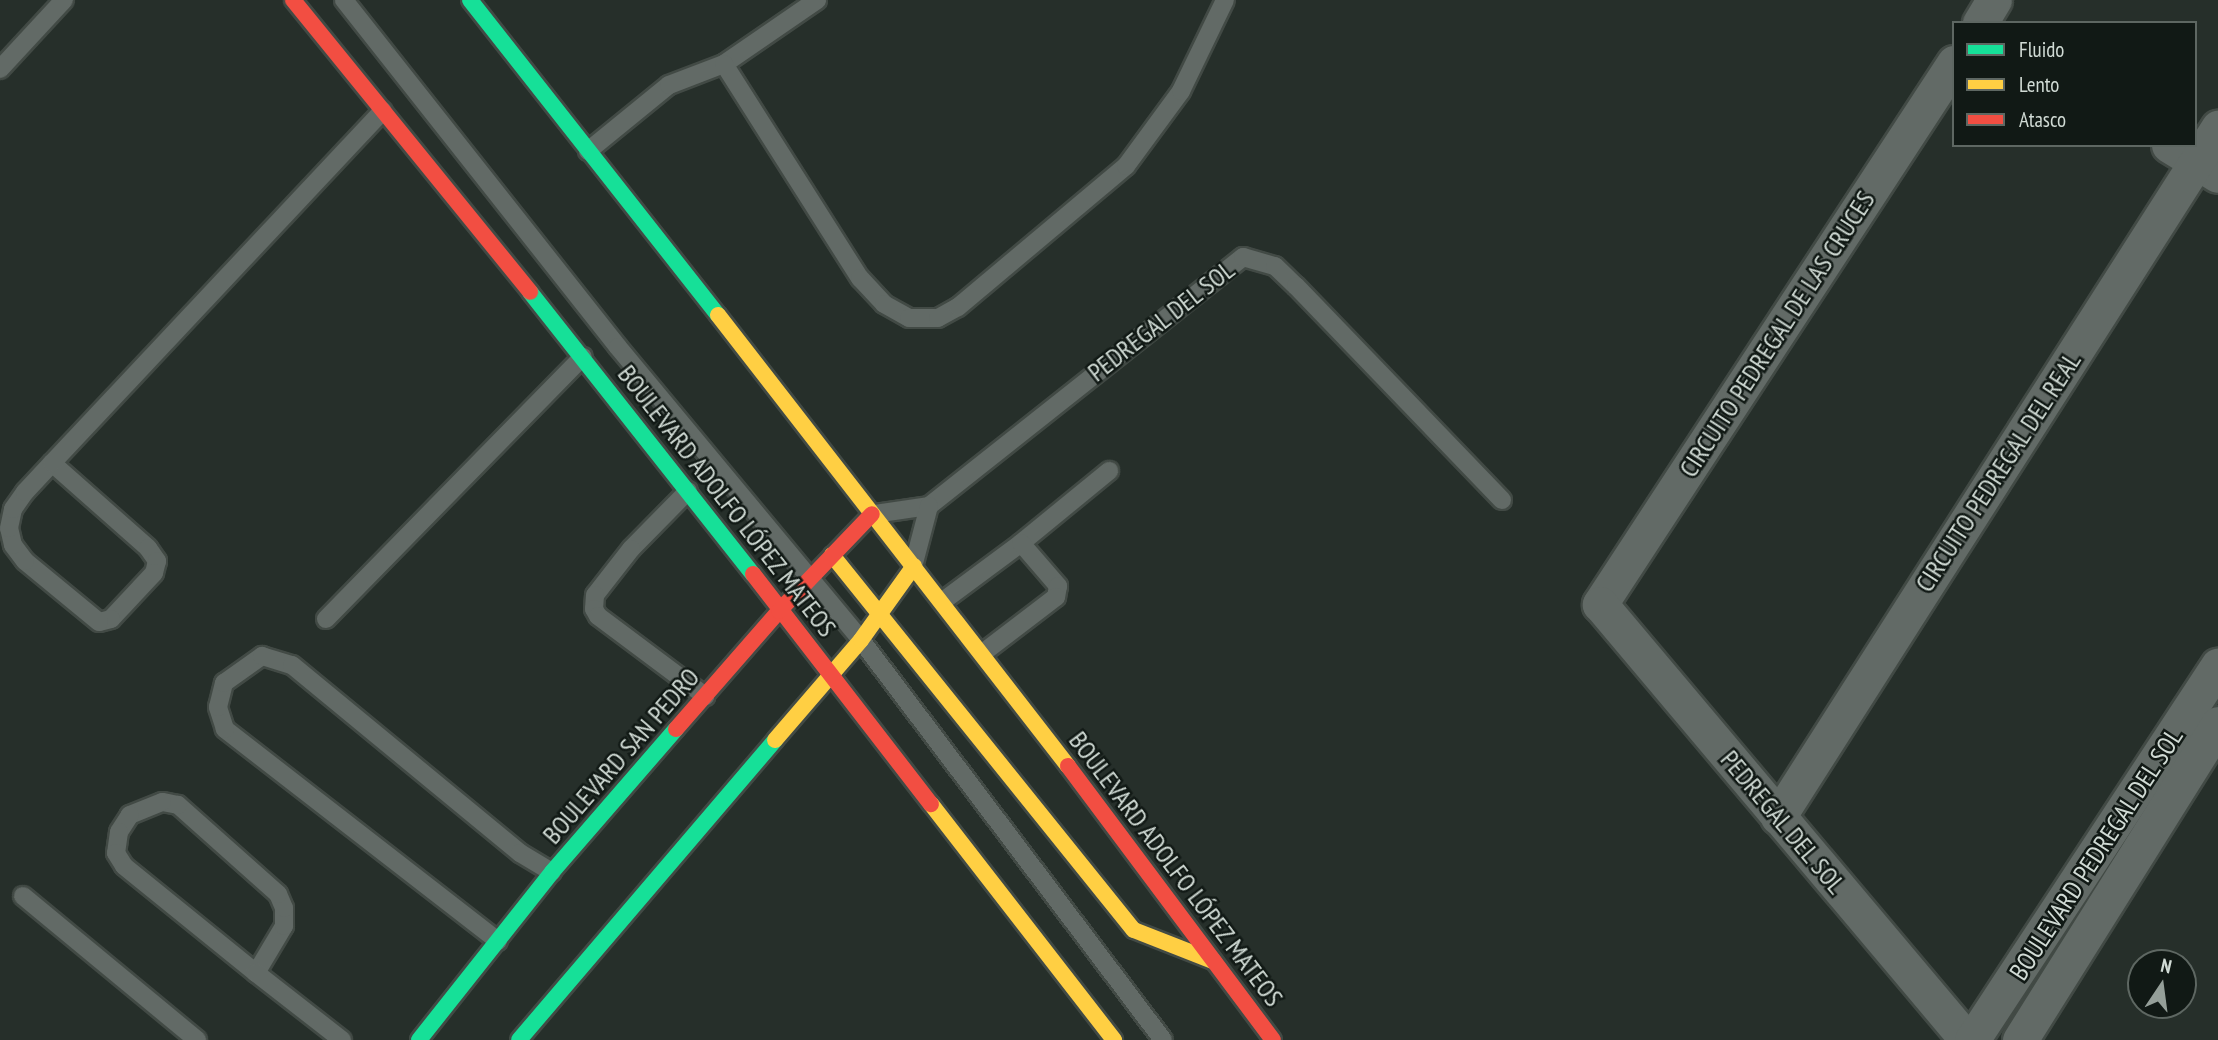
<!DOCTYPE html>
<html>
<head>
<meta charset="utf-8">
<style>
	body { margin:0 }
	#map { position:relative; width:2218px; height:1040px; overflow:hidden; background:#262f2a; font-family:"PT Sans Narrow",sans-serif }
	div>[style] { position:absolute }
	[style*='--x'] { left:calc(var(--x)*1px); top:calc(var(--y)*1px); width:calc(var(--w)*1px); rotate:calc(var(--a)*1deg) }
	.roads { filter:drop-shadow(2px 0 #424a45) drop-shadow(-2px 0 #424a45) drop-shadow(0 2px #424a45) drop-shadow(0 -2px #424a45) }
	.lane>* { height:18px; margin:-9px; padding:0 9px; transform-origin:9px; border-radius:9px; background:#626a66 }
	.street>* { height:35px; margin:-17.5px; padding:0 17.5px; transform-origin:17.5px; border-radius:17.5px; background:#626a66 }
	.fast>* { height:16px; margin:-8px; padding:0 8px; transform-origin:8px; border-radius:8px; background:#16e098 }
	.slow>* { height:16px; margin:-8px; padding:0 8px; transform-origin:8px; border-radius:8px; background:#ffcf43 }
	.jam>* { height:16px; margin:-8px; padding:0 8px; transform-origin:8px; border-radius:8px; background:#f24e42 }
	span { translate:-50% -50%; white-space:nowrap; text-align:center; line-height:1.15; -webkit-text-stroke:5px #111915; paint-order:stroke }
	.street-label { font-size:26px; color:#d1dbd5 }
	.legend { position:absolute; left:1952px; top:21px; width:245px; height:126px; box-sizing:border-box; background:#111915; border:2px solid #5e6762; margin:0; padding:9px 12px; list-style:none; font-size:21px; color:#d1dbd5 }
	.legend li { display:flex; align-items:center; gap:14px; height:35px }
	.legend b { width:35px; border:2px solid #5e6762 }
	.north { position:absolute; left:2127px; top:949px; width:70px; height:70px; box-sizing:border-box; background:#111915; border:2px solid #5e6762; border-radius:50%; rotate:13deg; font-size:19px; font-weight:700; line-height:28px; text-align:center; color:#d1dbd5 }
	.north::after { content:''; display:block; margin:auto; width:24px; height:32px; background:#959f99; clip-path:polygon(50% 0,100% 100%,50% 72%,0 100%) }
</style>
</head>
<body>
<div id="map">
	<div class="roads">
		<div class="lane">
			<div style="--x:344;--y:0;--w:442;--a:51.7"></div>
			<div style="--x:618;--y:347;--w:381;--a:50.3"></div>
			<div style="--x:861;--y:640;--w:501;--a:52.95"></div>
			<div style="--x:724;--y:64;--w:113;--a:-34.5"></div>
			<div style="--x:0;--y:69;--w:94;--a:-47.2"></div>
			<div style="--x:588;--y:151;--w:104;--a:-39.2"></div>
			<div style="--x:669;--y:85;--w:59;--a:-20.9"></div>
			<div style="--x:724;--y:64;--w:254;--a:57.6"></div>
			<div style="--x:860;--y:278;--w:35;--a:47"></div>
			<div style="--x:884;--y:304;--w:29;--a:29"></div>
			<div style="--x:909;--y:318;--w:29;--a:0"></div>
			<div style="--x:938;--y:318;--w:23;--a:-29"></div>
			<div style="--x:958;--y:307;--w:219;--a:-40"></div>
			<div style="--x:1126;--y:166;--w:93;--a:-53.7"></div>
			<div style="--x:1181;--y:91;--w:101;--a:-64.2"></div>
			<div style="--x:52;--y:463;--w:128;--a:41.5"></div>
			<div style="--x:148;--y:548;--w:16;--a:55"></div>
			<div style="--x:157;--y:561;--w:12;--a:104"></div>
			<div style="--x:154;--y:573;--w:63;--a:133.1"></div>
			<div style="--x:111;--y:619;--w:12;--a:166"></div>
			<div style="--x:99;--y:622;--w:96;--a:-140.5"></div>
			<div style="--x:25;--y:561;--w:20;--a:-127"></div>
			<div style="--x:13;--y:545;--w:17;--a:-103"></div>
			<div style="--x:9;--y:528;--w:19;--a:-78"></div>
			<div style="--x:13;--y:509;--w:21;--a:-55"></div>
			<div style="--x:25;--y:492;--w:40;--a:-47"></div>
			<div style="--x:52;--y:463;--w:483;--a:-46.8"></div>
			<div style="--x:688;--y:491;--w:81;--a:134.5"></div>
			<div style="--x:631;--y:549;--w:58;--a:128"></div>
			<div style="--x:595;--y:595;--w:14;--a:94"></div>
			<div style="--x:594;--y:609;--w:8;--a:60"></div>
			<div style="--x:598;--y:616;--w:134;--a:36.8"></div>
			<div style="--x:874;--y:514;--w:56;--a:-8.3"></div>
			<div style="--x:929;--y:506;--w:401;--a:-38.4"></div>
			<div style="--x:1243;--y:257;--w:33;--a:16"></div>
			<div style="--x:1275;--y:266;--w:29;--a:44"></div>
			<div style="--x:1296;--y:286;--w:297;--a:46.1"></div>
			<div style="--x:1021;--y:543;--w:114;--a:-39.3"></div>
			<div style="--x:914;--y:563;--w:59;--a:-75.3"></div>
			<div style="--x:943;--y:601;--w:97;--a:-36.6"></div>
			<div style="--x:1021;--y:543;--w:57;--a:49.3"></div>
			<div style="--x:1058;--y:586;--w:11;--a:100"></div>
			<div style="--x:1056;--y:597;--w:91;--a:142.6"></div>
			<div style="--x:326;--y:619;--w:367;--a:-45.6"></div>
			<div style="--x:23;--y:896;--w:226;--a:39.6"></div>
			<div style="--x:498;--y:941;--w:346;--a:-142.2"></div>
			<div style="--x:225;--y:729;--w:23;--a:-108"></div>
			<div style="--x:218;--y:707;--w:25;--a:-76"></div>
			<div style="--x:224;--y:683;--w:47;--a:-35.4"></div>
			<div style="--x:262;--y:656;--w:31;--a:17"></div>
			<div style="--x:292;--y:665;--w:296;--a:39.5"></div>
			<div style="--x:520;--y:853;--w:37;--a:31"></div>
			<div style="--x:256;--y:973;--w:55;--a:-59.2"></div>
			<div style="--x:284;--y:926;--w:18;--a:-90"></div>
			<div style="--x:284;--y:908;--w:15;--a:-113"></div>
			<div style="--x:278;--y:894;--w:134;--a:-138.3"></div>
			<div style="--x:178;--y:805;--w:16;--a:-169"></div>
			<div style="--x:162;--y:802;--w:35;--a:158"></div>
			<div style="--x:130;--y:815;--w:20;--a:123"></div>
			<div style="--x:119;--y:832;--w:21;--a:98"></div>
			<div style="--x:116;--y:853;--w:15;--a:58"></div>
			<div style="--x:124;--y:866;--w:170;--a:39"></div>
			<div style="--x:256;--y:973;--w:109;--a:37.9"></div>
		</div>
		<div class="street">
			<div style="--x:1980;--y:23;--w:27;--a:-59"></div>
			<div style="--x:1954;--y:63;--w:647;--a:123.2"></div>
			<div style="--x:1600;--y:604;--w:570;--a:49.91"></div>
			<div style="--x:2169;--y:145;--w:57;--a:31.5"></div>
			<div style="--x:1778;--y:817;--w:818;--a:-57.44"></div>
			<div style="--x:1972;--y:1040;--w:448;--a:-56.7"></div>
			<div style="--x:2020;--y:1040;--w:373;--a:-57.9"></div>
		</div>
		<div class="fast">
			<div style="--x:470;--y:0;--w:401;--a:51.8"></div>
			<div style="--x:530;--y:292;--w:360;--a:51.7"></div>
			<div style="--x:419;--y:1040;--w:214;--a:-51.6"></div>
			<div style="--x:552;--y:872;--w:189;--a:-49.1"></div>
			<div style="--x:519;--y:1040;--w:394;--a:-49.5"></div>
		</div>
		<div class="slow">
			<div style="--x:718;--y:315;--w:571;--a:52.19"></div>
			<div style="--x:832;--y:555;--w:481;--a:51.2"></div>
			<div style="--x:1134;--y:930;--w:85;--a:21.4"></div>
			<div style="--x:775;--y:740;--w:132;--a:-49.3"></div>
			<div style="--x:861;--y:640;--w:91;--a:-54.4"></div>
			<div style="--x:931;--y:804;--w:299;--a:52.2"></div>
		</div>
		<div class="jam">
			<div style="--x:293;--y:0;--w:376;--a:50.9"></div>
			<div style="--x:753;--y:574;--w:291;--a:52.3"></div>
			<div style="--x:676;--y:729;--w:157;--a:-48.9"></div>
			<div style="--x:779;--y:611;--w:134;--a:-46.2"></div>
			<div style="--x:1068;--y:766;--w:342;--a:53.2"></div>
		</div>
	</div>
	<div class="street-label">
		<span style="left:1161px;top:321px;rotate:-38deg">PEDREGAL DEL SOL</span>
		<span style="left:1777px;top:334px;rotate:-57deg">CIRCUITO PEDREGAL DE LAS CRUCES</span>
		<span style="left:1998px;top:472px;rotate:-57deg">CIRCUITO PEDREGAL DEL REAL</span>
		<span style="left:727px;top:501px;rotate:52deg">BOULEVARD ADOLFO LÓPEZ MATEOS</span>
		<span style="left:621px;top:756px;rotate:-49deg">BOULEVARD SAN PEDRO</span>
		<span style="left:1783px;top:822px;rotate:50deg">PEDREGAL DEL SOL</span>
		<span style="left:2096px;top:854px;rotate:-57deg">BOULEVARD PEDREGAL DEL SOL</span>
		<span style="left:1176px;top:869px;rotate:53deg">BOULEVARD ADOLFO LÓPEZ MATEOS</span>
	</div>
	<ul class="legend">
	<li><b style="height:9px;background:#16e098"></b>Fluido</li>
	<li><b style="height:9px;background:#ffcf43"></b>Lento</li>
	<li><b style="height:9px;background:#f24e42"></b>Atasco</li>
	</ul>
	<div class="north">N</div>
</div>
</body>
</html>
